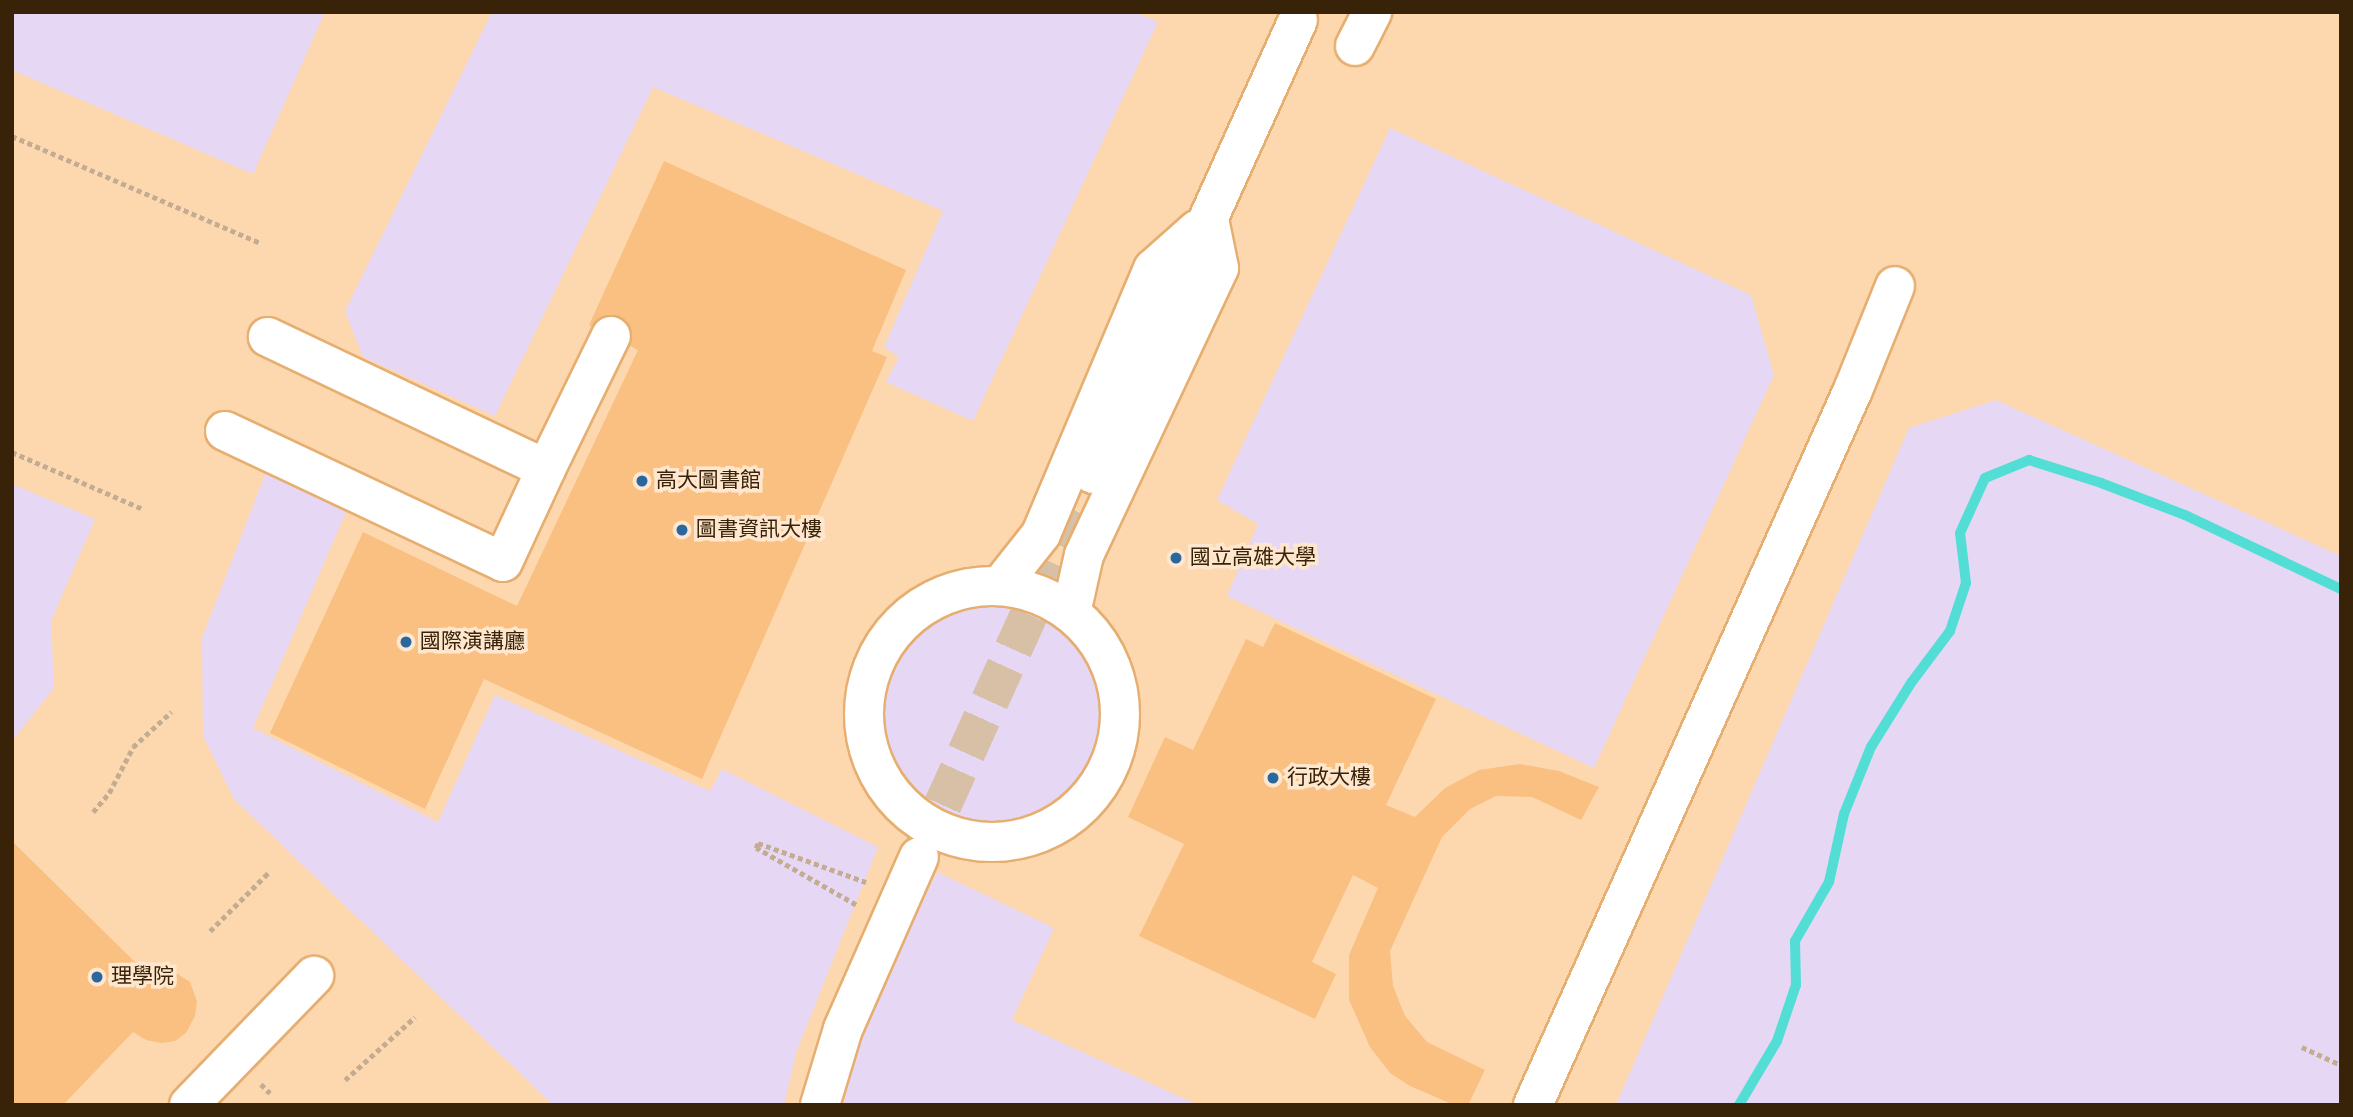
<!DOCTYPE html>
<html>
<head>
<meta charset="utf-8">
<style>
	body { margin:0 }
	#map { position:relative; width:2353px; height:1117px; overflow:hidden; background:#fee7ce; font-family:"Varela Round","Noto Sans TC",sans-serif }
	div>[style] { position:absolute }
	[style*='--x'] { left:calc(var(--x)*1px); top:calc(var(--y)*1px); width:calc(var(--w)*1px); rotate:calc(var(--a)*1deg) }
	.built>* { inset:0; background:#fdd8af }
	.green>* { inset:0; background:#e6d7f4 }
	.round { border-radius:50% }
	.stream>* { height:10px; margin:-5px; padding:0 5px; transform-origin:5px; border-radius:5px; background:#52ded5 }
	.building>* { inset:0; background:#f9c082 }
	.minor-tunnel>* { height:38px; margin-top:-19px; transform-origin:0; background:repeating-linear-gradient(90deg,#d7c0a6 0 38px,transparent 0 57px) }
	.path>* { height:4.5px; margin-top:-2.25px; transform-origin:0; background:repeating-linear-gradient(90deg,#c3ac92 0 5px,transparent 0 8.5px) }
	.roads { filter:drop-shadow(2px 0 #e6ae70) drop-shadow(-2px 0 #e6ae70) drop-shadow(0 2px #e6ae70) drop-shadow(0 -2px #e6ae70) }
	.minor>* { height:38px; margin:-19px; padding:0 19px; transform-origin:19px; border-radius:19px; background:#fff }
	.minor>.ring { margin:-19px; padding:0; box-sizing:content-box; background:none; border:38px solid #fff; border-radius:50% }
	.dots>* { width:19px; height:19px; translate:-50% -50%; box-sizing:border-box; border:4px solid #fee7ce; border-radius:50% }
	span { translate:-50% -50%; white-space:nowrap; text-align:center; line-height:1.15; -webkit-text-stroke:7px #fee7ce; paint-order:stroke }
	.poi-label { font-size:21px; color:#392308 }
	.left { translate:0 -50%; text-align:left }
	.frame { position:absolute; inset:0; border:14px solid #392308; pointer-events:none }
</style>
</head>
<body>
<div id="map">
	<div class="built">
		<div style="clip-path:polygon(12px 12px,2341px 12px,2341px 1105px,12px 1105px)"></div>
	</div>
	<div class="green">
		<div style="clip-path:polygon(12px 12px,325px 12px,253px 174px,12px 70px)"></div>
		<div style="clip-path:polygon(492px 12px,1135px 12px,1158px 22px,973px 421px,886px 382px,899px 357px,884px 347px,943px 211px,653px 87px,495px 416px,363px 357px,345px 311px)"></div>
		<div style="clip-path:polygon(1390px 128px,1751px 295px,1774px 375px,1594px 768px,1227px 596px,1258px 524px,1217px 500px)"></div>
		<div style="clip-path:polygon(1996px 400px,2341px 556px,2341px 1105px,1616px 1105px,1909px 428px)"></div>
		<div style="clip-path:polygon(269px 464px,350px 503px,253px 728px,438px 822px,495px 695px,710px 791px,722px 769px,878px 847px,796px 1053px,784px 1105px,553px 1105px,234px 799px,203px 736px,202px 638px)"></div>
		<div style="clip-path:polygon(12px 484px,95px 519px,51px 621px,54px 688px,12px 741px)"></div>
		<div class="round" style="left:884px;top:607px;width:216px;height:216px"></div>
		<div style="clip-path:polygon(937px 872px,1054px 928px,1012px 1020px,1198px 1105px,844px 1105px,851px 1052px)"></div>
	</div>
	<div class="stream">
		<div style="--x:1739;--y:1105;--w:74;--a:-59.3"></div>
		<div style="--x:1777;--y:1041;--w:59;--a:-71.3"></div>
		<div style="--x:1796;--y:985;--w:44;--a:-91.3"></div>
		<div style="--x:1795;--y:941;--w:68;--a:-60"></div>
		<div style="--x:1829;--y:882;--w:70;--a:-77.6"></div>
		<div style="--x:1844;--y:814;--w:72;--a:-68.1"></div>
		<div style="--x:1871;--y:747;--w:75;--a:-58"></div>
		<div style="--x:1911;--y:683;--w:65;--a:-53.1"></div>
		<div style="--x:1950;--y:631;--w:51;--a:-71.6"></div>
		<div style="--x:1966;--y:583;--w:50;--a:-96.8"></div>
		<div style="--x:1960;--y:533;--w:60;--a:-65.6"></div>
		<div style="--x:1985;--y:478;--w:48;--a:-22.2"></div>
		<div style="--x:2029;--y:460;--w:76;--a:17.7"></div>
		<div style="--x:2101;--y:483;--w:90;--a:20.9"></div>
		<div style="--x:2185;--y:515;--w:173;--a:25.4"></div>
	</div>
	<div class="building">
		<div style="clip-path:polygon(664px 161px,906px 270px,872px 351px,887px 357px,702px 779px,484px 679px,425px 809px,270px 733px,363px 532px,517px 606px,638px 350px,589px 325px)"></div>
		<div style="clip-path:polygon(1275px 623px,1436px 699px,1386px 805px,1415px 817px,1445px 788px,1479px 770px,1520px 764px,1559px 771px,1599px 787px,1581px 820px,1532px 797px,1496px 796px,1470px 809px,1442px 837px,1390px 951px,1393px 986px,1405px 1016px,1427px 1042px,1485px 1070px,1468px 1105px,1454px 1105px,1410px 1086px,1390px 1073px,1370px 1047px,1349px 1000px,1349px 955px,1378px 888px,1353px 875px,1312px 962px,1336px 974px,1315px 1019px,1139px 936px,1184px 844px,1128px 817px,1165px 737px,1193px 750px,1246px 639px,1263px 647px)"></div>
		<div style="clip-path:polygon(12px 841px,144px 971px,157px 968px,173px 971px,190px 982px,197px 1001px,195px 1016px,186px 1033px,175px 1041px,162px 1043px,146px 1040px,133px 1032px,63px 1105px,12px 1105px)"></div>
	</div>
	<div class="minor-tunnel">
		<div style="--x:919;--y:857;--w:421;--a:-65.6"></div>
	</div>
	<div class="path">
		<div style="--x:12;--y:136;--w:270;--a:23.3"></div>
		<div style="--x:12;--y:452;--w:141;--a:23.5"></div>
		<div style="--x:93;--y:812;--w:25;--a:-50"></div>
		<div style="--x:109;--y:793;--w:52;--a:-62.4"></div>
		<div style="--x:133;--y:747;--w:52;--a:-42.6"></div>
		<div style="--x:856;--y:905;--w:115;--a:-150.3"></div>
		<div style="--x:756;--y:848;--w:5;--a:-68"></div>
		<div style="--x:758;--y:843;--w:115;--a:19.9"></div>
		<div style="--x:210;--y:931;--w:83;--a:-45"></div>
		<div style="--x:2302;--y:1047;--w:43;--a:24.8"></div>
		<div style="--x:345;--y:1080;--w:94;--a:-42"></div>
		<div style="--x:261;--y:1084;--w:13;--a:45"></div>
	</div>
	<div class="roads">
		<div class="minor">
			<div style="--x:1355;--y:46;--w:38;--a:-63"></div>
			<div style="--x:225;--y:431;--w:307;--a:25.2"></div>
			<div style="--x:503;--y:562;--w:102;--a:-65.2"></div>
			<div style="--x:546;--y:469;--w:308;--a:-154.6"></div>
			<div style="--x:546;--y:469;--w:148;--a:-64"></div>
			<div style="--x:1093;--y:474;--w:498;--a:-65.7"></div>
			<div class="ring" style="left:864px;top:586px;width:218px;height:218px"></div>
			<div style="--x:1000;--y:586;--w:66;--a:-51.7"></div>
			<div style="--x:1041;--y:534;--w:288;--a:-67.1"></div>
			<div style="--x:1153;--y:269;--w:59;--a:-41.6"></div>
			<div style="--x:1071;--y:613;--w:59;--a:-77.4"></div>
			<div style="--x:1084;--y:555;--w:317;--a:-64.8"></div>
			<div style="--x:1219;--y:268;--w:50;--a:-101.5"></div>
			<div style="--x:189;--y:1105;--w:180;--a:-45.9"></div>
			<div style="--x:820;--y:1105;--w:79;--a:-73.2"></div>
			<div style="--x:843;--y:1029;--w:188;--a:-66.2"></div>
			<div style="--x:1533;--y:1105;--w:783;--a:-65.89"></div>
			<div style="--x:1853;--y:390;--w:112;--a:-68"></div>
		</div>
	</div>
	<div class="dots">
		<div style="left:642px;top:481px;background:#2a679e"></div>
		<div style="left:682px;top:530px;background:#2a679e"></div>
		<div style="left:1176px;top:558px;background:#2a679e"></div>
		<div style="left:406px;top:642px;background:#2a679e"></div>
		<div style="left:1273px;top:778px;background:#2a679e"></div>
		<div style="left:97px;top:977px;background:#2a679e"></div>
	</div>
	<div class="poi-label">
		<span class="left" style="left:656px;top:481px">高大圖書館</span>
		<span class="left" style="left:696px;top:530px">圖書資訊大樓</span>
		<span class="left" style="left:1190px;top:558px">國立高雄大學</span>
		<span class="left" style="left:420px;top:642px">國際演講廳</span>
		<span class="left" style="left:1287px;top:778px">行政大樓</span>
		<span class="left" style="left:111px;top:977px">理學院</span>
	</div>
	<div class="frame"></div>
</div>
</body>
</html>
